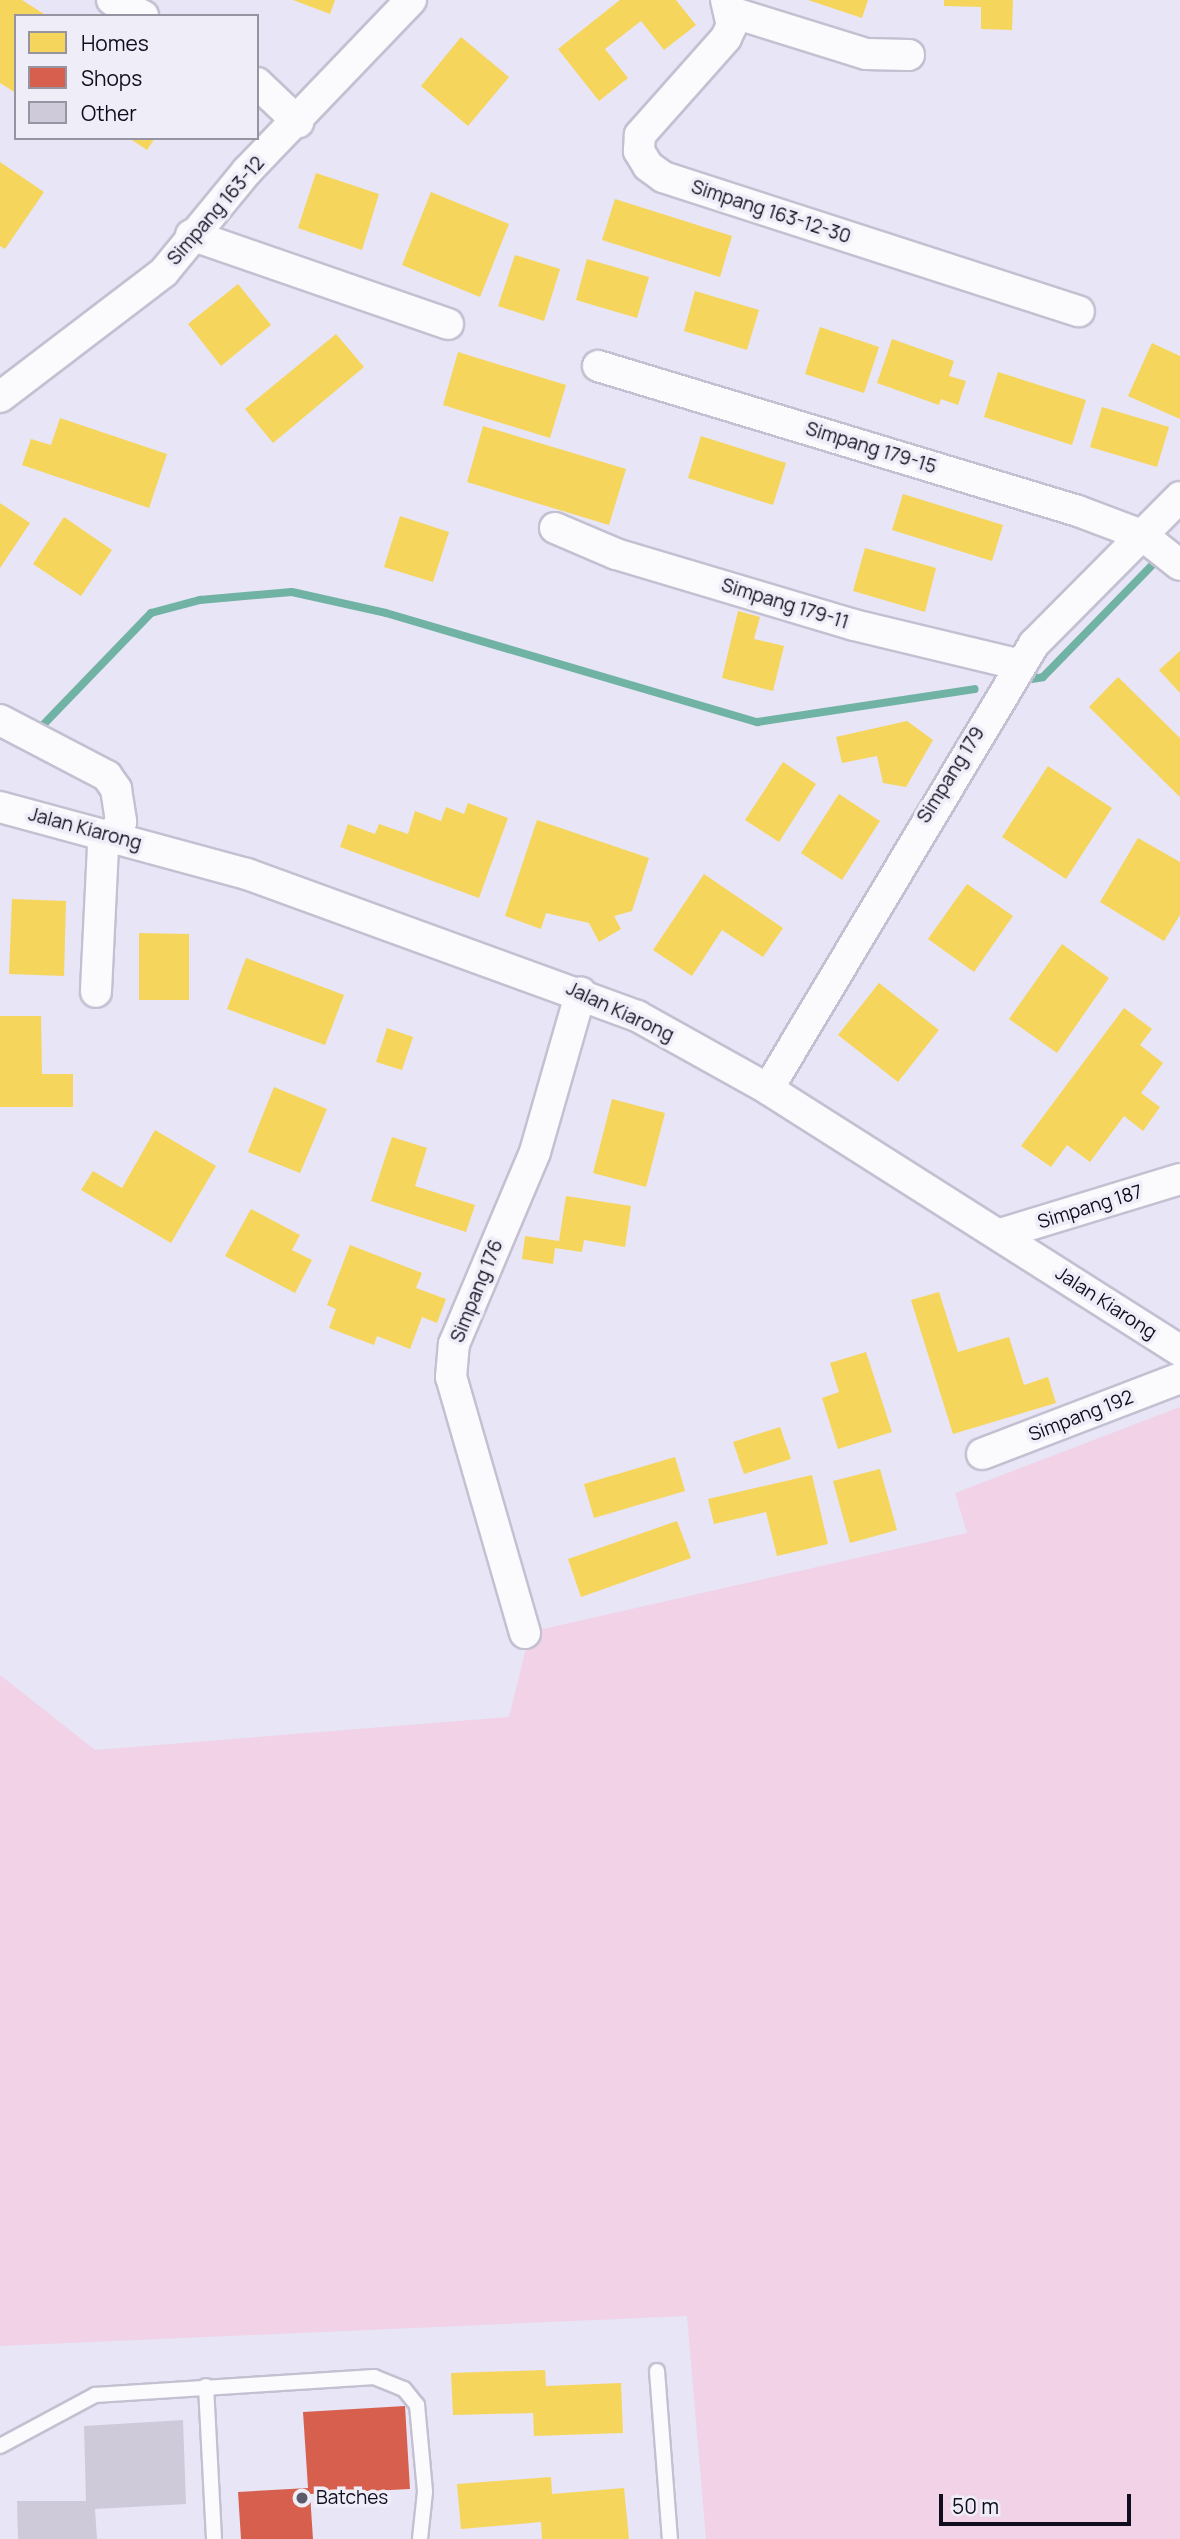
<!DOCTYPE html>
<html>
<head>
<meta charset="utf-8">
<style>
	body { margin:0 }
	#map { position:relative; width:1180px; height:2539px; overflow:hidden; background:#e7e5f6; font-family:Manrope,sans-serif }
	div>[style] { position:absolute }
	[style*='--x'] { left:calc(var(--x)*1px); top:calc(var(--y)*1px); width:calc(var(--w)*1px); rotate:calc(var(--a)*1deg) }
	.green>* { inset:0; background:#f1d2e7 }
	.homes>* { inset:0; background:#f6d55c }
	.shops>* { inset:0; background:#d6604d }
	.stream>* { height:8px; margin:-4px; padding:0 4px; transform-origin:4px; border-radius:4px; background:#70b2a3 }
	.building>* { inset:0; background:#cfcada }
	.roads { filter:drop-shadow(2px 0 #c3c1d1) drop-shadow(-2px 0 #c3c1d1) drop-shadow(0 2px #c3c1d1) drop-shadow(0 -2px #c3c1d1) }
	.lane>* { height:14px; margin:-7px; padding:0 7px; transform-origin:7px; border-radius:7px; background:#fbfbfe }
	.street>* { height:30px; margin:-15px; padding:0 15px; transform-origin:15px; border-radius:15px; background:#fbfbfe }
	.dots>* { width:19px; height:19px; translate:-50% -50%; box-sizing:border-box; border:4px solid #efeef8; border-radius:50% }
	span { translate:-50% -50%; white-space:nowrap; text-align:center; line-height:1.15; -webkit-text-stroke:7px #efeef8; paint-order:stroke }
	.street-label { font-size:19px; color:#100d1e }
	.poi-label { font-size:19px; color:#100d1e }
	.left { translate:0 -50%; text-align:left }
	.legend { position:absolute; left:14px; top:14px; width:245px; height:126px; box-sizing:border-box; background:#efeef8; border:2px solid #9694a1; margin:0; padding:9px 12px; list-style:none; font-size:21px; color:#100d1e }
	.legend li { display:flex; align-items:center; gap:14px; height:35px }
	.legend b { width:35px; border:2px solid #9694a1 }
	.scale { position:absolute; left:939px; top:2494px; width:192px; height:32px; box-sizing:border-box; border:4px solid #100d1e; border-top:0; padding-left:9px; font-size:21px; line-height:24px; white-space:nowrap; color:#100d1e; -webkit-text-stroke:5px #efeef8; paint-order:stroke }
</style>
</head>
<body>
<div id="map">
	<div class="green">
		<div style="clip-path:polygon(1180px 1407px,1180px 2539px,706px 2539px,687px 2316px,0 2346px,0 1675px,95px 1750px,509px 1717px,530px 1632px,967px 1533px,955px 1493px)"></div>
	</div>
	<div class="homes">
		<div style="clip-path:polygon(0 0,22px 0,44px 14px,16px 16px,16px 93px,0 83px)"></div>
		<div style="clip-path:polygon(293px 0,335px 0,330px 14px)"></div>
		<div style="clip-path:polygon(620px 0,676px 0,696px 25px,664px 50px,641px 21px,605px 49px,628px 78px,599px 101px,558px 49px)"></div>
		<div style="clip-path:polygon(808px 0,868px 0,862px 18px)"></div>
		<div style="clip-path:polygon(944px 0,1013px 0,1012px 30px,981px 29px,981px 7px,944px 6px)"></div>
		<div style="clip-path:polygon(461px 37px,509px 77px,468px 126px,421px 86px)"></div>
		<div style="clip-path:polygon(129px 138px,155px 138px,147px 150px)"></div>
		<div style="clip-path:polygon(0 162px,44px 192px,5px 249px,0 246px)"></div>
		<div style="clip-path:polygon(316px 173px,379px 194px,362px 250px,298px 228px)"></div>
		<div style="clip-path:polygon(431px 192px,509px 224px,480px 297px,402px 265px)"></div>
		<div style="clip-path:polygon(615px 199px,732px 236px,720px 277px,602px 240px)"></div>
		<div style="clip-path:polygon(515px 255px,560px 269px,544px 321px,498px 306px)"></div>
		<div style="clip-path:polygon(587px 259px,649px 277px,637px 318px,576px 300px)"></div>
		<div style="clip-path:polygon(238px 284px,271px 325px,221px 366px,188px 324px)"></div>
		<div style="clip-path:polygon(695px 291px,759px 310px,747px 350px,684px 331px)"></div>
		<div style="clip-path:polygon(820px 327px,879px 347px,864px 393px,805px 374px)"></div>
		<div style="clip-path:polygon(336px 334px,364px 367px,273px 443px,245px 409px)"></div>
		<div style="clip-path:polygon(892px 339px,954px 361px,949px 376px,966px 381px,958px 405px,941px 399px,939px 405px,877px 383px)"></div>
		<div style="clip-path:polygon(1152px 343px,1180px 356px,1180px 419px,1128px 396px)"></div>
		<div style="clip-path:polygon(458px 352px,566px 385px,550px 438px,443px 405px)"></div>
		<div style="clip-path:polygon(998px 372px,1086px 400px,1072px 445px,984px 417px)"></div>
		<div style="clip-path:polygon(1102px 407px,1169px 427px,1157px 467px,1090px 447px)"></div>
		<div style="clip-path:polygon(60px 418px,167px 454px,149px 508px,22px 465px,31px 439px,51px 445px)"></div>
		<div style="clip-path:polygon(483px 426px,626px 469px,609px 525px,467px 482px)"></div>
		<div style="clip-path:polygon(701px 436px,786px 463px,773px 505px,688px 478px)"></div>
		<div style="clip-path:polygon(903px 494px,1003px 525px,992px 561px,892px 530px)"></div>
		<div style="clip-path:polygon(0 503px,30px 523px,0 568px)"></div>
		<div style="clip-path:polygon(400px 516px,449px 532px,433px 582px,384px 567px)"></div>
		<div style="clip-path:polygon(64px 517px,112px 550px,81px 596px,33px 564px)"></div>
		<div style="clip-path:polygon(865px 548px,936px 568px,925px 612px,853px 591px)"></div>
		<div style="clip-path:polygon(738px 611px,760px 617px,754px 639px,784px 646px,773px 691px,722px 678px)"></div>
		<div style="clip-path:polygon(1180px 651px,1180px 693px,1159px 670px)"></div>
		<div style="clip-path:polygon(1118px 677px,1180px 738px,1180px 797px,1089px 707px)"></div>
		<div style="clip-path:polygon(907px 721px,933px 740px,906px 787px,883px 783px,877px 756px,842px 763px,836px 737px)"></div>
		<div style="clip-path:polygon(783px 762px,816px 784px,779px 842px,745px 820px)"></div>
		<div style="clip-path:polygon(1048px 766px,1112px 808px,1066px 879px,1002px 837px)"></div>
		<div style="clip-path:polygon(839px 794px,880px 821px,842px 880px,801px 853px)"></div>
		<div style="clip-path:polygon(468px 803px,508px 818px,479px 898px,340px 847px,348px 824px,375px 834px,379px 824px,408px 834px,415px 811px,441px 821px,446px 807px,464px 814px)"></div>
		<div style="clip-path:polygon(537px 820px,649px 858px,632px 911px,614px 916px,621px 929px,599px 942px,589px 923px,546px 913px,541px 929px,505px 916px)"></div>
		<div style="clip-path:polygon(1138px 838px,1180px 862px,1180px 915px,1164px 941px,1100px 902px)"></div>
		<div style="clip-path:polygon(704px 874px,783px 928px,763px 957px,722px 930px,692px 976px,653px 950px)"></div>
		<div style="clip-path:polygon(967px 884px,1013px 916px,974px 972px,928px 939px)"></div>
		<div style="clip-path:polygon(12px 899px,66px 901px,64px 976px,9px 974px)"></div>
		<div style="clip-path:polygon(139px 933px,189px 934px,189px 1000px,139px 1000px)"></div>
		<div style="clip-path:polygon(1062px 944px,1109px 978px,1057px 1053px,1009px 1019px)"></div>
		<div style="clip-path:polygon(246px 958px,344px 995px,325px 1045px,227px 1009px)"></div>
		<div style="clip-path:polygon(879px 983px,939px 1030px,898px 1082px,838px 1035px)"></div>
		<div style="clip-path:polygon(1124px 1008px,1152px 1029px,1140px 1045px,1163px 1063px,1141px 1093px,1160px 1107px,1143px 1131px,1124px 1116px,1090px 1162px,1067px 1145px,1051px 1167px,1021px 1146px)"></div>
		<div style="clip-path:polygon(0 1016px,41px 1016px,42px 1074px,73px 1074px,73px 1107px,0 1107px)"></div>
		<div style="clip-path:polygon(387px 1028px,413px 1037px,402px 1070px,376px 1062px)"></div>
		<div style="clip-path:polygon(274px 1087px,327px 1109px,300px 1173px,248px 1152px)"></div>
		<div style="clip-path:polygon(612px 1099px,665px 1113px,646px 1187px,593px 1173px)"></div>
		<div style="clip-path:polygon(155px 1130px,216px 1166px,171px 1243px,81px 1190px,93px 1171px,122px 1188px)"></div>
		<div style="clip-path:polygon(392px 1137px,427px 1148px,415px 1186px,475px 1205px,466px 1232px,371px 1201px)"></div>
		<div style="clip-path:polygon(566px 1196px,631px 1206px,625px 1247px,584px 1240px,582px 1252px,555px 1248px,553px 1264px,522px 1259px,525px 1236px,559px 1241px)"></div>
		<div style="clip-path:polygon(251px 1209px,300px 1235px,292px 1250px,312px 1260px,295px 1293px,225px 1256px)"></div>
		<div style="clip-path:polygon(350px 1245px,422px 1273px,416px 1288px,446px 1299px,437px 1323px,422px 1317px,410px 1349px,377px 1336px,374px 1345px,329px 1328px,336px 1309px,327px 1305px)"></div>
		<div style="clip-path:polygon(939px 1292px,958px 1352px,1009px 1337px,1024px 1385px,1048px 1377px,1056px 1403px,953px 1434px,911px 1300px)"></div>
		<div style="clip-path:polygon(866px 1352px,892px 1432px,838px 1449px,822px 1398px,839px 1392px,830px 1363px)"></div>
		<div style="clip-path:polygon(780px 1427px,791px 1459px,744px 1474px,733px 1442px)"></div>
		<div style="clip-path:polygon(675px 1457px,685px 1491px,594px 1518px,584px 1484px)"></div>
		<div style="clip-path:polygon(880px 1469px,897px 1530px,850px 1543px,833px 1481px)"></div>
		<div style="clip-path:polygon(812px 1475px,828px 1544px,777px 1556px,766px 1512px,714px 1524px,708px 1499px)"></div>
		<div style="clip-path:polygon(677px 1521px,691px 1558px,581px 1597px,568px 1559px)"></div>
		<div style="clip-path:polygon(545px 2370px,546px 2386px,621px 2383px,623px 2433px,534px 2436px,533px 2413px,453px 2415px,451px 2373px)"></div>
		<div style="clip-path:polygon(551px 2477px,552px 2494px,624px 2488px,629px 2539px,542px 2539px,541px 2522px,461px 2529px,457px 2484px)"></div>
	</div>
	<div class="shops">
		<div style="clip-path:polygon(405px 2406px,410px 2489px,310px 2494px,313px 2539px,241px 2539px,238px 2492px,308px 2488px,303px 2412px)"></div>
	</div>
	<div class="stream">
		<div style="--x:1025;--y:680;--w:18;--a:-9"></div>
		<div style="--x:1043;--y:677;--w:168;--a:-45.7"></div>
		<div style="--x:42;--y:726;--w:157;--a:-46"></div>
		<div style="--x:151;--y:613;--w:51;--a:-14.9"></div>
		<div style="--x:200;--y:600;--w:92;--a:-5"></div>
		<div style="--x:292;--y:592;--w:96;--a:12.6"></div>
		<div style="--x:386;--y:613;--w:387;--a:16.4"></div>
		<div style="--x:757;--y:722;--w:220;--a:-8.6"></div>
	</div>
	<div class="building">
		<div style="clip-path:polygon(183px 2420px,186px 2504px,95px 2509px,97px 2539px,18px 2539px,17px 2501px,86px 2501px,84px 2426px)"></div>
	</div>
	<div class="roads">
		<div class="lane">
			<div style="--x:657;--y:2371;--w:169;--a:85.6"></div>
			<div style="--x:206;--y:2386;--w:153;--a:87"></div>
			<div style="--x:0;--y:2446;--w:108;--a:-28.2"></div>
			<div style="--x:95;--y:2395;--w:280;--a:-3.7"></div>
			<div style="--x:374;--y:2377;--w:32;--a:22"></div>
			<div style="--x:404;--y:2389;--w:21;--a:51"></div>
			<div style="--x:417;--y:2405;--w:87;--a:84.7"></div>
			<div style="--x:425;--y:2492;--w:47;--a:96.1"></div>
		</div>
		<div class="street">
			<div style="--x:112;--y:0;--w:35;--a:27"></div>
			<div style="--x:726;--y:0;--w:26;--a:77"></div>
			<div style="--x:732;--y:25;--w:14;--a:115"></div>
			<div style="--x:726;--y:38;--w:130;--a:131.6"></div>
			<div style="--x:640;--y:135;--w:16;--a:94"></div>
			<div style="--x:639;--y:151;--w:17;--a:59"></div>
			<div style="--x:648;--y:166;--w:19;--a:36"></div>
			<div style="--x:663;--y:177;--w:437;--a:17.9"></div>
			<div style="--x:731;--y:12;--w:141;--a:17.3"></div>
			<div style="--x:866;--y:54;--w:43;--a:1.3"></div>
			<div style="--x:257;--y:83;--w:57;--a:43.6"></div>
			<div style="--x:191;--y:235;--w:272;--a:19.1"></div>
			<div style="--x:598;--y:366;--w:501;--a:16.81"></div>
			<div style="--x:1078;--y:511;--w:68;--a:20.6"></div>
			<div style="--x:1142;--y:535;--w:48;--a:38.3"></div>
			<div style="--x:0;--y:397;--w:206;--a:-37.3"></div>
			<div style="--x:164;--y:272;--w:131;--a:-50.6"></div>
			<div style="--x:247;--y:171;--w:237;--a:-46.2"></div>
			<div style="--x:555;--y:528;--w:66;--a:23.1"></div>
			<div style="--x:616;--y:554;--w:248;--a:16.6"></div>
			<div style="--x:854;--y:625;--w:171;--a:13.5"></div>
			<div style="--x:0;--y:720;--w:121;--a:27.6"></div>
			<div style="--x:107;--y:776;--w:16;--a:55"></div>
			<div style="--x:116;--y:789;--w:33;--a:81"></div>
			<div style="--x:121;--y:822;--w:31;--a:126"></div>
			<div style="--x:103;--y:847;--w:145;--a:92.8"></div>
			<div style="--x:0;--y:807;--w:256;--a:15.2"></div>
			<div style="--x:247;--y:874;--w:415;--a:20"></div>
			<div style="--x:637;--y:1016;--w:150;--a:29.1"></div>
			<div style="--x:768;--y:1089;--w:488;--a:32.4"></div>
			<div style="--x:768;--y:1089;--w:518;--a:-59.13"></div>
			<div style="--x:1034;--y:644;--w:207;--a:-45.2"></div>
			<div style="--x:1000;--y:1234;--w:188;--a:-17"></div>
			<div style="--x:982;--y:1454;--w:212;--a:-21"></div>
			<div style="--x:525;--y:1633;--w:266;--a:-106.1"></div>
			<div style="--x:451;--y:1377;--w:33;--a:-85"></div>
			<div style="--x:454;--y:1344;--w:208;--a:-67.1"></div>
			<div style="--x:535;--y:1152;--w:166;--a:-74"></div>
		</div>
	</div>
	<div class="dots">
		<div style="left:302px;top:2498px;background:#5b596a"></div>
	</div>
	<div class="street-label">
		<span style="left:216px;top:211px;rotate:-49deg">Simpang 163-12</span>
		<span style="left:771px;top:212px;rotate:18deg">Simpang 163-12-30</span>
		<span style="left:871px;top:448px;rotate:17deg">Simpang 179-15</span>
		<span style="left:785px;top:604px;rotate:17deg">Simpang 179-11</span>
		<span style="left:951px;top:775px;rotate:-58deg">Simpang 179</span>
		<span style="left:85px;top:829px;rotate:15deg">Jalan Kiarong</span>
		<span style="left:620px;top:1012px;rotate:25deg">Jalan Kiarong</span>
		<span style="left:1090px;top:1207px;rotate:-17deg">Simpang 187</span>
		<span style="left:477px;top:1291px;rotate:-68deg">Simpang 176</span>
		<span style="left:1106px;top:1303px;rotate:33deg">Jalan Kiarong</span>
		<span style="left:1081px;top:1416px;rotate:-21deg">Simpang 192</span>
	</div>
	<div class="poi-label">
		<span class="left" style="left:316px;top:2498px">Batches</span>
	</div>
	<ul class="legend">
	<li><b style="height:19px;background:#f6d55c"></b>Homes</li>
	<li><b style="height:19px;background:#d6604d"></b>Shops</li>
	<li><b style="height:19px;background:#cfcada"></b>Other</li>
	</ul>
	<div class="scale">50 m</div>
</div>
</body>
</html>
